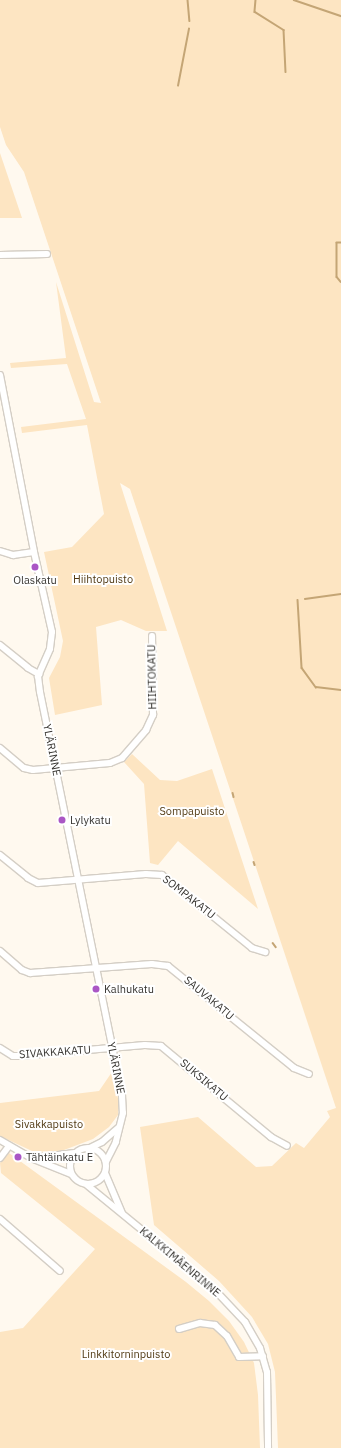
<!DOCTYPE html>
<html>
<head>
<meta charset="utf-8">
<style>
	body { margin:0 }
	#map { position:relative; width:341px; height:1448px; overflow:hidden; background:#fff9ef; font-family:"IBM Plex Sans",sans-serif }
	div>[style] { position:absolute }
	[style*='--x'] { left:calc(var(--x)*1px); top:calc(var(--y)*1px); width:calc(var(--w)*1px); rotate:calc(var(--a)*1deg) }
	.green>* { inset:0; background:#fde5c2 }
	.stream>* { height:1.5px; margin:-0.75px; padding:0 0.75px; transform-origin:0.75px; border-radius:0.75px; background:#c4a575 }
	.roads { filter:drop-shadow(1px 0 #d4cec5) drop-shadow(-1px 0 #d4cec5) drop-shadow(0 1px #d4cec5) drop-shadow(0 -1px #d4cec5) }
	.minor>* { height:6px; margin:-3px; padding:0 3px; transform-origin:3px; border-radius:3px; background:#fff }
	.minor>.ring { margin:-3px; padding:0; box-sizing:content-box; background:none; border:6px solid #fff; border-radius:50% }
	.dots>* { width:11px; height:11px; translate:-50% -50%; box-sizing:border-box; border:2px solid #fff; border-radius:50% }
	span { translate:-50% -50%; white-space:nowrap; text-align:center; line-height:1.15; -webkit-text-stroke:4px #fff; paint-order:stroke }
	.park-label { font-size:11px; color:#513a14 }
	.poi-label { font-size:11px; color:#363430 }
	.left { translate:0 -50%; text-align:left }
	.street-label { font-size:11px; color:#363430 }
</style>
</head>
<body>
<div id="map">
	<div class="green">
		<div style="clip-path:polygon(0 0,341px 0,341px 1448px,278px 1448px,275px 1372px,268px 1344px,252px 1317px,219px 1281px,154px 1225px,140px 1127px,198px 1117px,256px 1167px,272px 1166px,296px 1143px,304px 1148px,330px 1117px,327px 1111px,336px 1108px,130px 489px,120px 483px,167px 631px,146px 631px,121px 620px,96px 627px,102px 705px,55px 715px,49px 678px,60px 657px,63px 641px,44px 552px,72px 547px,104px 514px,87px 425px,22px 433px,21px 427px,86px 419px,67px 364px,11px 368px,10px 363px,66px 358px,56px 282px,94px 402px,101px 403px,24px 172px,6px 145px,0 127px)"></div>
		<div style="clip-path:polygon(0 153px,22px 218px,0 218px)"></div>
		<div style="clip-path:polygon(132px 754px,160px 780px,177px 781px,212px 769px,258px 909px,178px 841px,158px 865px,150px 863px,144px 784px,124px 762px)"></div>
		<div style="clip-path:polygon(112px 1072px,119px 1103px,118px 1115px,109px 1127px,93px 1139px,64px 1150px,49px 1152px,32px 1151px,0 1136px,0 1103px,99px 1091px)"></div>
		<div style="clip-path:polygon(9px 1153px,186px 1282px,209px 1301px,229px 1321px,244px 1342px,254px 1363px,258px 1395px,260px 1448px,0 1448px,0 1332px,23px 1328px,95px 1249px,1px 1173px,0 1163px)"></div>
	</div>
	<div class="stream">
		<div style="--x:188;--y:0;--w:21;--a:85"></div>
		<div style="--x:256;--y:0;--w:12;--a:95"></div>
		<div style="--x:255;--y:12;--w:34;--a:32"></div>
		<div style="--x:284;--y:30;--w:42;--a:87.3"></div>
		<div style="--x:294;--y:0;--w:50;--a:18.8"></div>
		<div style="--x:178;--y:86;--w:58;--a:-79.1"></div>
		<div style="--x:341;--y:243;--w:4;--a:180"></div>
		<div style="--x:337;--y:243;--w:34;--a:90"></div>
		<div style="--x:337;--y:277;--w:6;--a:51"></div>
		<div style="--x:305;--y:599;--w:36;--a:-8"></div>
		<div style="--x:298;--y:600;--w:68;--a:86.6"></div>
		<div style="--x:302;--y:668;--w:24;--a:54"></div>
		<div style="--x:316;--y:687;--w:25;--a:7"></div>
		<div style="--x:233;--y:793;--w:4;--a:76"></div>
		<div style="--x:254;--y:862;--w:3;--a:72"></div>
		<div style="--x:273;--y:943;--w:5;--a:53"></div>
	</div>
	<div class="roads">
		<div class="minor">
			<div style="--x:0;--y:255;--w:47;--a:-1.2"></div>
			<div style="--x:0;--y:375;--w:180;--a:79.1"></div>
			<div style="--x:34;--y:552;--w:82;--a:77.3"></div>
			<div style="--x:52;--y:632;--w:17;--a:97"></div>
			<div style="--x:50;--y:649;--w:30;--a:114"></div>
			<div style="--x:38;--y:676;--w:16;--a:83"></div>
			<div style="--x:40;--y:692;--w:412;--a:78.5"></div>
			<div style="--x:122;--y:1096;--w:17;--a:87"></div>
			<div style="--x:123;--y:1113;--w:30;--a:104"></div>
			<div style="--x:116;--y:1142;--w:22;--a:117"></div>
			<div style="--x:0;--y:551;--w:14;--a:17"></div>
			<div style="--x:13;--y:555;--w:21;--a:-8"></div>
			<div style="--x:0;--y:645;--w:36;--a:39"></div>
			<div style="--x:28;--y:668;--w:13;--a:29"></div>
			<div style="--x:0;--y:748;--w:31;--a:40"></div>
			<div style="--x:24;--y:768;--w:9;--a:13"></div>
			<div style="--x:33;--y:770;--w:77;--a:-5.2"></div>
			<div style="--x:110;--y:763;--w:13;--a:-23"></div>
			<div style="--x:122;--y:758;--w:37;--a:-49"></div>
			<div style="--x:146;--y:730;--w:17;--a:-65"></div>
			<div style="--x:153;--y:715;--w:79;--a:-90.7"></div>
			<div style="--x:0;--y:855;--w:36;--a:39"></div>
			<div style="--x:28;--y:878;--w:11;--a:27"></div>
			<div style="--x:38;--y:883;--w:108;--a:-4.8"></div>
			<div style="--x:146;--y:874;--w:16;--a:4"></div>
			<div style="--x:162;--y:875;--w:116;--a:39"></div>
			<div style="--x:252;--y:948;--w:14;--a:17"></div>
			<div style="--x:0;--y:951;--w:29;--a:41"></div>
			<div style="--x:22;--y:970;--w:9;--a:21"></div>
			<div style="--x:30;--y:973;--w:122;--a:-4.2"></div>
			<div style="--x:152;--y:964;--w:16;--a:7"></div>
			<div style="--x:168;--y:966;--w:162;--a:39"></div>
			<div style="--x:294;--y:1068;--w:16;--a:22"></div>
			<div style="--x:0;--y:1048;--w:15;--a:32"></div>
			<div style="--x:13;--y:1056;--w:6;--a:0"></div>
			<div style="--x:19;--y:1056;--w:126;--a:-5"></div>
			<div style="--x:145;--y:1045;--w:16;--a:4"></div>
			<div style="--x:161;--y:1046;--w:143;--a:39.6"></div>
			<div style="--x:271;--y:1137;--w:18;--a:29"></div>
			<div style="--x:0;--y:1140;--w:36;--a:30"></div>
			<div style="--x:31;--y:1158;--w:43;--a:21.8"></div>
			<div class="ring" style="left:70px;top:1148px;width:30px;height:30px"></div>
			<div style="--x:90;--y:1148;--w:13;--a:-27"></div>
			<div style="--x:102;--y:1142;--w:21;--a:-41"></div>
			<div style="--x:0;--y:1158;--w:15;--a:-53"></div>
			<div style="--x:33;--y:1158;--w:42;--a:-6.8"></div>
			<div style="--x:105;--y:1173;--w:43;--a:67"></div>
			<div style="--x:87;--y:1185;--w:163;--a:39.3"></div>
			<div style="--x:213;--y:1288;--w:47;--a:46.7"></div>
			<div style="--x:245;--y:1322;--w:30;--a:60"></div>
			<div style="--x:260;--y:1348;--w:25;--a:74"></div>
			<div style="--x:267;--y:1372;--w:76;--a:89.2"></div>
			<div style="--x:0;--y:1219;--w:79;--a:40.9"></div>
			<div style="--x:179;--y:1329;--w:22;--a:-16"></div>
			<div style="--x:200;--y:1323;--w:15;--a:8"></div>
			<div style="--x:215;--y:1325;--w:16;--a:43"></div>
			<div style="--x:227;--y:1336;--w:24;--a:60"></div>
			<div style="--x:239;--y:1357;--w:24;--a:-2"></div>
		</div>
	</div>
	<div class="dots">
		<div style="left:35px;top:567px;background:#aa56c5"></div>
		<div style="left:62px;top:820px;background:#aa56c5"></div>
		<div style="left:96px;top:989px;background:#aa56c5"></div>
		<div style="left:18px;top:1157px;background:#aa56c5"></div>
	</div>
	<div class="park-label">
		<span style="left:103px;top:579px">Hiihtopuisto</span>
		<span style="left:192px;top:811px">Sompapuisto</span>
		<span style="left:49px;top:1124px">Sivakkapuisto</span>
		<span style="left:126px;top:1354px">Linkkitorninpuisto</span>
	</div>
	<div class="poi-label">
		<span style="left:35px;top:580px">Olaskatu</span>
		<span class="left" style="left:70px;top:820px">Lylykatu</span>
		<span class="left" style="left:104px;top:989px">Kalhukatu</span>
		<span class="left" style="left:26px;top:1157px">Tähtäinkatu E</span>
	</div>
	<div class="street-label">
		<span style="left:152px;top:677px;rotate:-91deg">HIIHTOKATU</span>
		<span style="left:52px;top:750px;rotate:79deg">YLÄRINNE</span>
		<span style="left:189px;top:897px;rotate:38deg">SOMPAKATU</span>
		<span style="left:209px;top:998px;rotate:40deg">SAUVAKATU</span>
		<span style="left:55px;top:1052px;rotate:-4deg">SIVAKKAKATU</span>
		<span style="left:116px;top:1068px;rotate:79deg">YLÄRINNE</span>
		<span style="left:204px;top:1080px;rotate:40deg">SUKSIKATU</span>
		<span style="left:180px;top:1262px;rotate:40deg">KALKKIMÄENRINNE</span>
	</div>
</div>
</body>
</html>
